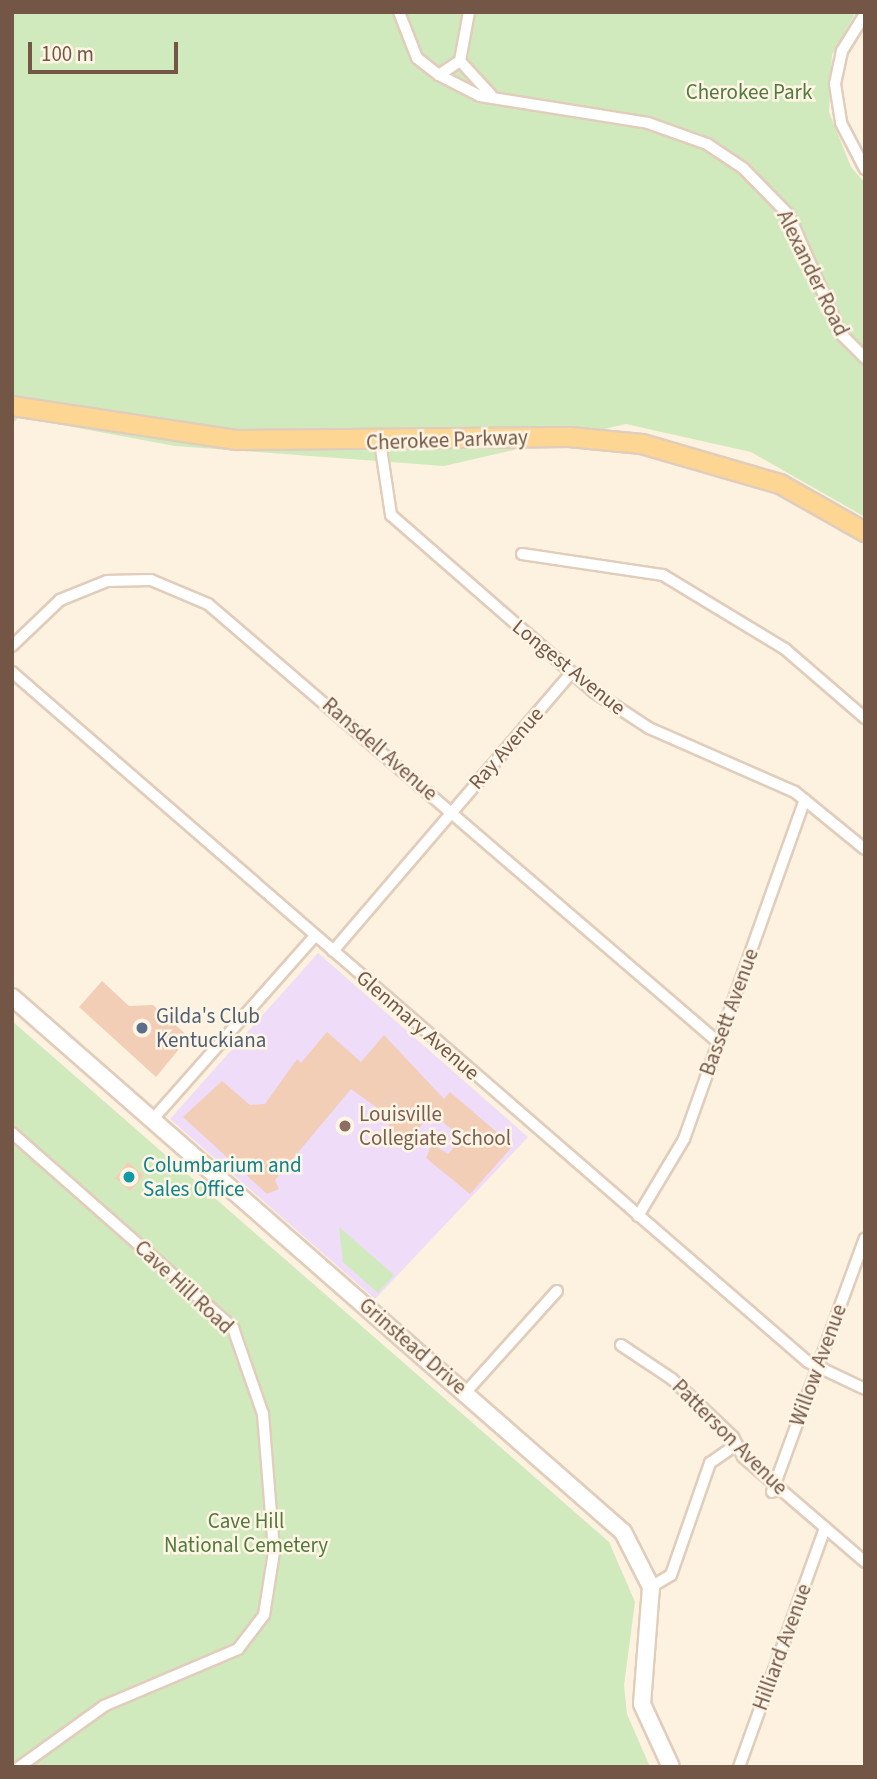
<!DOCTYPE html>
<html>
<head>
<meta charset="utf-8">
<style>
	body { margin:0 }
	#map { position:relative; width:877px; height:1779px; overflow:hidden; background:#fdf1df; font-family:"Source Sans 3",sans-serif }
	div>[style] { position:absolute }
	[style*='--x'] { left:calc(var(--x)*1px); top:calc(var(--y)*1px); width:calc(var(--w)*1px); rotate:calc(var(--a)*1deg) }
	.education>* { inset:0; background:#eedcf9 }
	.green>* { inset:0; background:#d0eabd }
	.building>* { inset:0; background:#f3ceb6 }
	.roads { filter:drop-shadow(2px 0 #e1cdbb) drop-shadow(-2px 0 #e1cdbb) drop-shadow(0 2px #e1cdbb) drop-shadow(0 -2px #e1cdbb) }
	.minor>* { height:10px; margin:-5px; padding:0 5px; transform-origin:5px; border-radius:5px; background:#fff }
	.secondary>* { height:16px; margin:-8px; padding:0 8px; transform-origin:8px; border-radius:8px; background:#fff }
	.primary>* { height:18px; margin:-9px; padding:0 9px; transform-origin:9px; border-radius:9px; background:#fed694 }
	.dots>* { width:19px; height:19px; translate:-50% -50%; box-sizing:border-box; border:4px solid #fff5e5; border-radius:50% }
	span { translate:-50% -50%; white-space:nowrap; text-align:center; line-height:1.15; -webkit-text-stroke:5px #fff5e5; paint-order:stroke }
	.park-label { font-size:21px; color:#50793e }
	.street-label { font-size:21px; color:#735646 }
	.service-label { font-size:21px; color:#4e5e75 }
	.left { translate:0 -50%; text-align:left }
	.education-label { font-size:21px; color:#785e54 }
	.culture-label { font-size:21px; color:#0d838f }
	.frame { position:absolute; inset:0; border:14px solid #735646; pointer-events:none }
	.scale { position:absolute; left:28px; top:42px; width:150px; height:32px; box-sizing:border-box; border:4px solid #735646; border-top:0; padding-left:9px; font-size:21px; line-height:24px; white-space:nowrap; color:#735646; -webkit-text-stroke:5px #fff5e5; paint-order:stroke }
</style>
</head>
<body>
<div id="map">
	<div class="education">
		<div style="clip-path:polygon(318px 953px,528px 1137px,375px 1299px,170px 1119px)"></div>
	</div>
	<div class="green">
		<div style="clip-path:polygon(12px 12px,856px 12px,832px 55px,829px 112px,851px 167px,865px 183px,865px 517px,751px 452px,626px 424px,444px 466px,175px 446px,19px 417px,12px 424px)"></div>
		<div style="clip-path:polygon(12px 1021px,609px 1542px,635px 1602px,624px 1685px,627px 1714px,650px 1767px,12px 1767px)"></div>
		<div style="clip-path:polygon(339px 1227px,394px 1275px,378px 1293px,343px 1262px)"></div>
	</div>
	<div class="building">
		<div style="clip-path:polygon(102px 981px,129px 1006px,153px 1005px,189px 1037px,156px 1077px,79px 1007px)"></div>
		<div style="clip-path:polygon(327px 1032px,361px 1062px,384px 1035px,444px 1099px,450px 1092px,513px 1146px,470px 1194px,426px 1158px,432px 1144px,448px 1154px,462px 1138px,432px 1113px,407px 1142px,388px 1126px,394px 1120px,351px 1089px,275px 1180px,279px 1189px,267px 1194px,183px 1117px,222px 1081px,250px 1105px,265px 1104px,297px 1059px,301px 1063px)"></div>
		<div style="clip-path:polygon(128px 1162px,144px 1176px,130px 1191px,115px 1178px)"></div>
	</div>
	<div class="roads">
		<div class="minor">
			<div style="--x:399;--y:12;--w:49;--a:68.6"></div>
			<div style="--x:417;--y:58;--w:28;--a:38"></div>
			<div style="--x:439;--y:75;--w:25;--a:-34"></div>
			<div style="--x:460;--y:61;--w:50;--a:-79.6"></div>
			<div style="--x:865;--y:14;--w:44;--a:121.9"></div>
			<div style="--x:842;--y:51;--w:34;--a:102"></div>
			<div style="--x:835;--y:84;--w:39;--a:81"></div>
			<div style="--x:841;--y:123;--w:52;--a:62.4"></div>
			<div style="--x:460;--y:61;--w:46;--a:47.6"></div>
			<div style="--x:439;--y:75;--w:46;--a:27.1"></div>
			<div style="--x:480;--y:96;--w:170;--a:9.1"></div>
			<div style="--x:648;--y:123;--w:63;--a:19.6"></div>
			<div style="--x:707;--y:144;--w:43;--a:33.7"></div>
			<div style="--x:743;--y:168;--w:66;--a:45.6"></div>
			<div style="--x:789;--y:215;--w:130;--a:66.4"></div>
			<div style="--x:841;--y:334;--w:34;--a:45"></div>
			<div style="--x:380;--y:442;--w:74;--a:81.4"></div>
			<div style="--x:391;--y:515;--w:269;--a:41.1"></div>
			<div style="--x:594;--y:692;--w:66;--a:33.2"></div>
			<div style="--x:649;--y:728;--w:159;--a:23.7"></div>
			<div style="--x:795;--y:792;--w:90;--a:39.2"></div>
			<div style="--x:522;--y:554;--w:143;--a:8.5"></div>
			<div style="--x:663;--y:575;--w:143;--a:31.2"></div>
			<div style="--x:785;--y:649;--w:106;--a:40.8"></div>
			<div style="--x:12;--y:646;--w:66;--a:-43.8"></div>
			<div style="--x:60;--y:600;--w:51;--a:-22"></div>
			<div style="--x:107;--y:581;--w:44;--a:-1.3"></div>
			<div style="--x:151;--y:580;--w:62;--a:22.8"></div>
			<div style="--x:208;--y:604;--w:672;--a:40.66"></div>
			<div style="--x:12;--y:672;--w:1053;--a:40.92"></div>
			<div style="--x:808;--y:1362;--w:63;--a:25.3"></div>
			<div style="--x:333;--y:951;--w:366;--a:-49.4"></div>
			<div style="--x:153;--y:1119;--w:244;--a:-48.5"></div>
			<div style="--x:12;--y:1133;--w:295;--a:41.4"></div>
			<div style="--x:233;--y:1328;--w:91;--a:70.8"></div>
			<div style="--x:263;--y:1414;--w:138;--a:85.4"></div>
			<div style="--x:274;--y:1552;--w:64;--a:99"></div>
			<div style="--x:264;--y:1615;--w:43;--a:127.4"></div>
			<div style="--x:238;--y:1649;--w:146;--a:157"></div>
			<div style="--x:104;--y:1706;--w:105;--a:144.3"></div>
			<div style="--x:638;--y:1216;--w:90;--a:-59.1"></div>
			<div style="--x:684;--y:1139;--w:360;--a:-70.4"></div>
			<div style="--x:621;--y:1345;--w:61;--a:33.7"></div>
			<div style="--x:672;--y:1379;--w:84;--a:43.6"></div>
			<div style="--x:733;--y:1437;--w:22;--a:63"></div>
			<div style="--x:743;--y:1457;--w:161;--a:40.7"></div>
			<div style="--x:466;--y:1392;--w:136;--a:-48"></div>
			<div style="--x:772;--y:1492;--w:270;--a:-69.9"></div>
			<div style="--x:651;--y:1587;--w:23;--a:-31"></div>
			<div style="--x:671;--y:1575;--w:119;--a:-70.8"></div>
			<div style="--x:710;--y:1463;--w:29;--a:-35"></div>
			<div style="--x:739;--y:1767;--w:254;--a:-70.2"></div>
		</div>
		<div class="secondary">
			<div style="--x:12;--y:997;--w:812;--a:41.21"></div>
			<div style="--x:623;--y:1532;--w:62;--a:63"></div>
			<div style="--x:651;--y:1587;--w:117;--a:94.4"></div>
			<div style="--x:642;--y:1704;--w:69;--a:65.3"></div>
		</div>
		<div class="primary">
			<div style="--x:12;--y:406;--w:227;--a:8.6"></div>
			<div style="--x:236;--y:440;--w:333;--a:-0.5"></div>
			<div style="--x:569;--y:437;--w:73;--a:5.5"></div>
			<div style="--x:642;--y:444;--w:144;--a:16.2"></div>
			<div style="--x:780;--y:484;--w:98;--a:29.5"></div>
		</div>
	</div>
	<div class="dots">
		<div style="left:142px;top:1028px;background:#5c6f8a"></div>
		<div style="left:345px;top:1126px;background:#8d6e63"></div>
		<div style="left:129px;top:1177px;background:#0f9aa8"></div>
	</div>
	<div class="park-label">
		<span style="left:749px;top:92px">Cherokee Park</span>
		<span style="left:246px;top:1533px">Cave Hill<br>National Cemetery</span>
	</div>
	<div class="street-label">
		<span style="left:813px;top:273px;rotate:64deg">Alexander Road</span>
		<span style="left:447px;top:440px;rotate:-2deg">Cherokee Parkway</span>
		<span style="left:569px;top:667px;rotate:39deg">Longest Avenue</span>
		<span style="left:506px;top:748px;rotate:-49deg">Ray Avenue</span>
		<span style="left:380px;top:749px;rotate:41deg">Ransdell Avenue</span>
		<span style="left:729px;top:1012px;rotate:-70deg">Bassett Avenue</span>
		<span style="left:418px;top:1025px;rotate:41deg">Glenmary Avenue</span>
		<span style="left:184px;top:1287px;rotate:43deg">Cave Hill Road</span>
		<span style="left:413px;top:1346px;rotate:41deg">Grinstead Drive</span>
		<span style="left:818px;top:1365px;rotate:-70deg">Willow Avenue</span>
		<span style="left:730px;top:1437px;rotate:45deg">Patterson Avenue</span>
		<span style="left:782px;top:1647px;rotate:-70deg">Hilliard Avenue</span>
	</div>
	<div class="service-label">
		<span class="left" style="left:156px;top:1028px">Gilda's Club<br>Kentuckiana</span>
	</div>
	<div class="education-label">
		<span class="left" style="left:359px;top:1126px">Louisville<br>Collegiate School</span>
	</div>
	<div class="culture-label">
		<span class="left" style="left:143px;top:1177px">Columbarium and<br>Sales Office</span>
	</div>
	<div class="frame"></div>
	<div class="scale">100 m</div>
</div>
</body>
</html>
